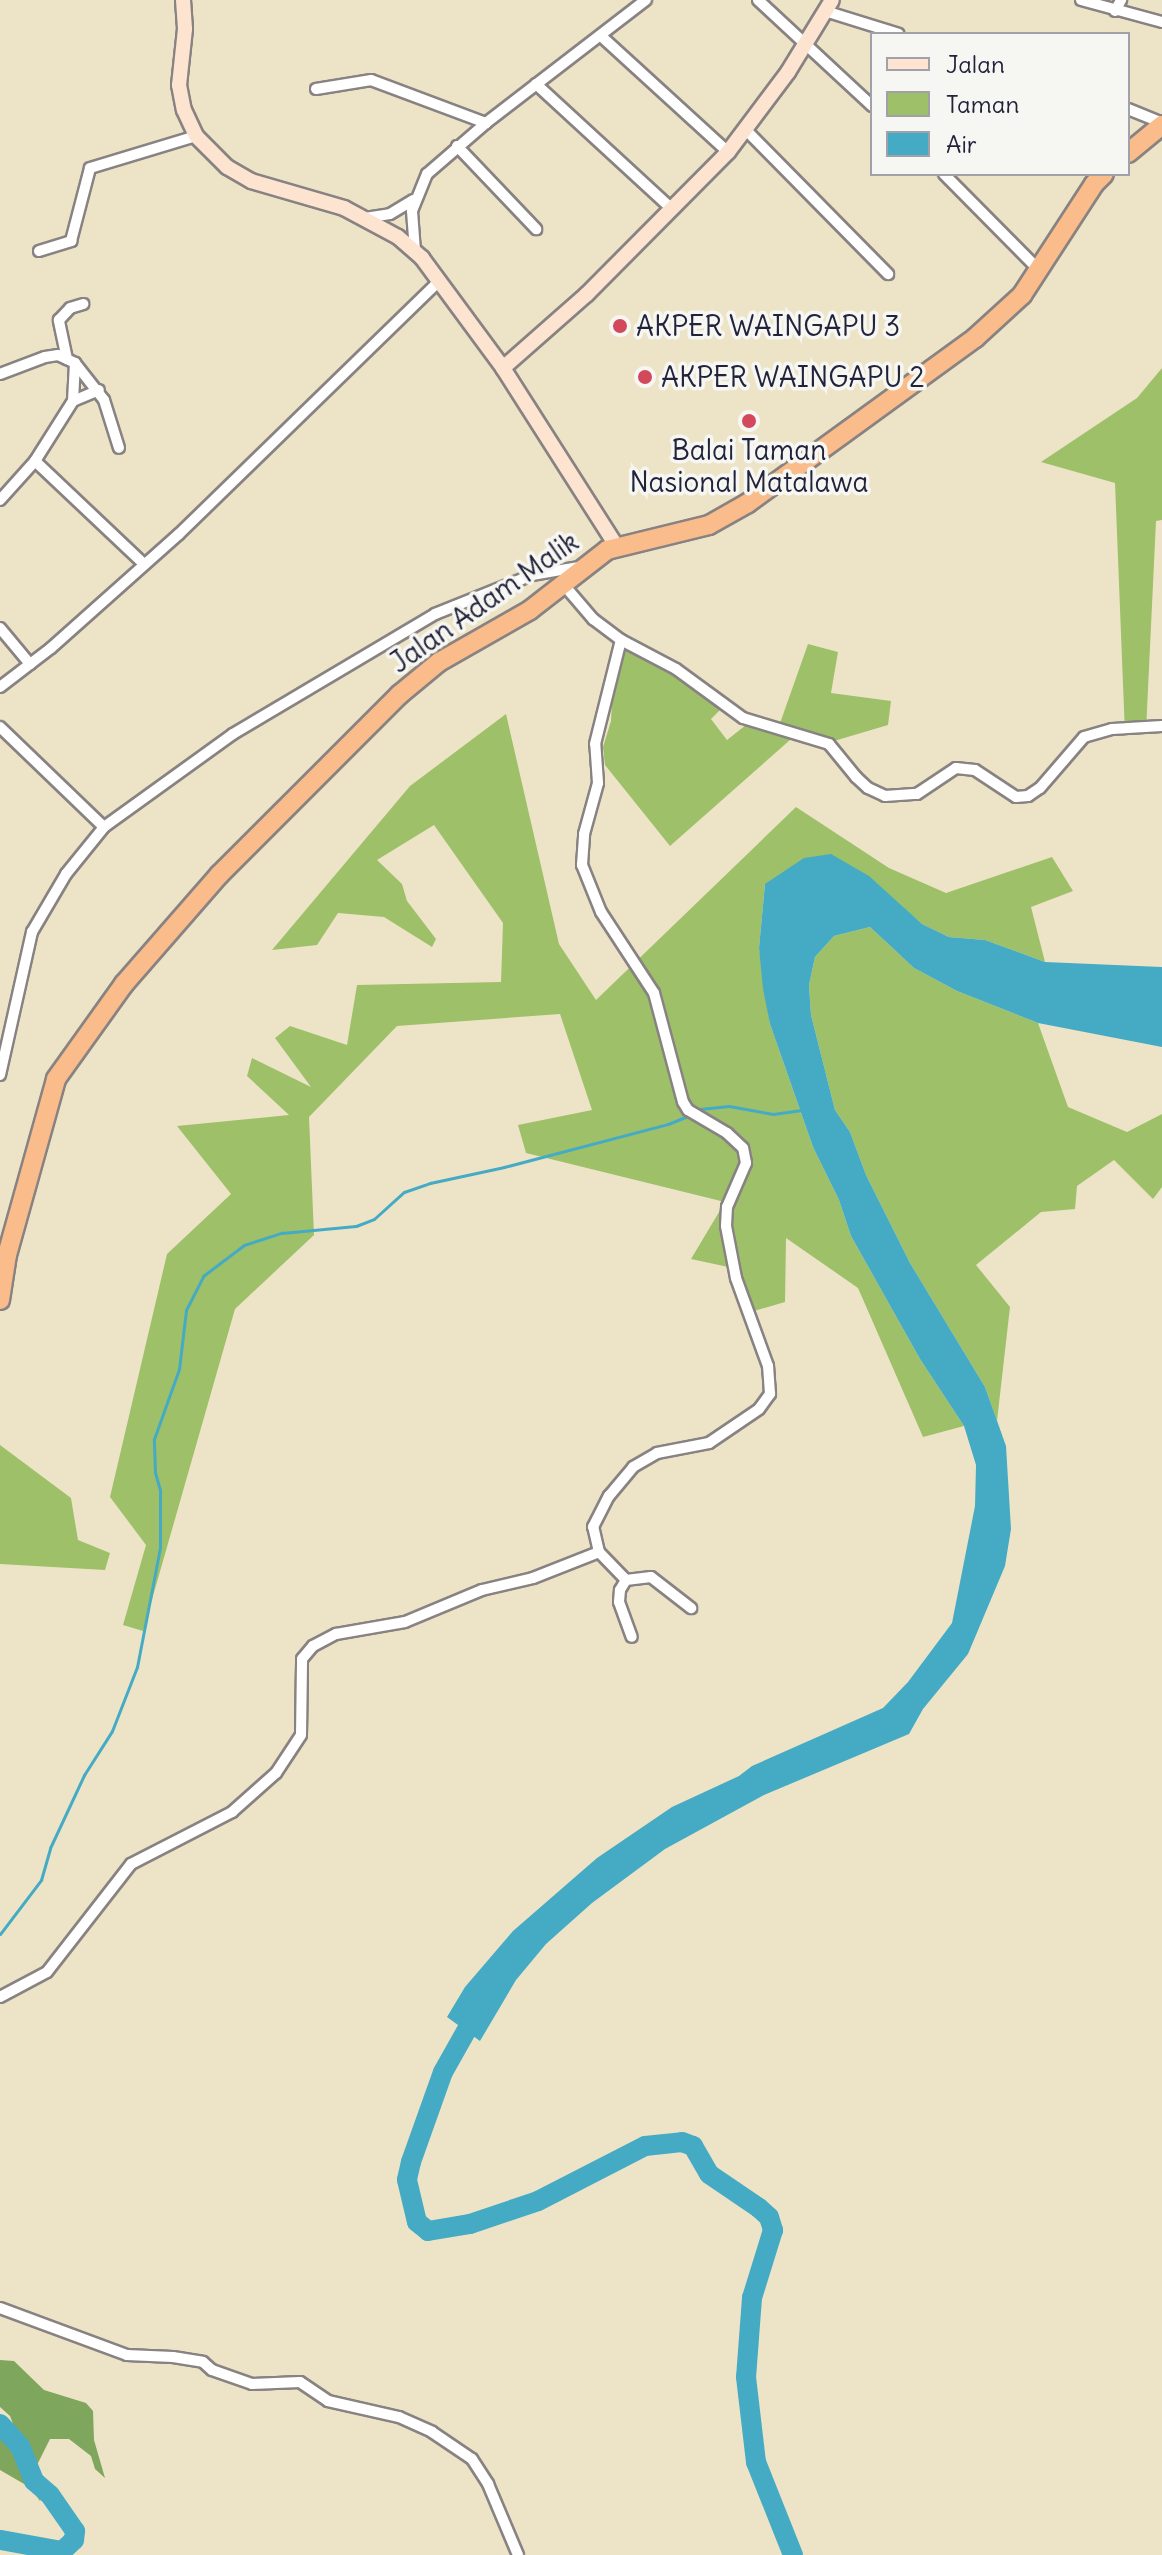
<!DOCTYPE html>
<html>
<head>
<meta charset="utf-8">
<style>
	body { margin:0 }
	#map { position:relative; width:1162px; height:2555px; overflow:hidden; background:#ede4c8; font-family:Delius,sans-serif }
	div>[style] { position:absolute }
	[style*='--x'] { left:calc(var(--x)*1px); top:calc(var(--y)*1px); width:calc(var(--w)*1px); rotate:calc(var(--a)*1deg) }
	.green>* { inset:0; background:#9ec069 }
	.forest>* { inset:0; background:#7ea65d }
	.water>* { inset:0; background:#45abc5 }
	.stream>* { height:3px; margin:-1.5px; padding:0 1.5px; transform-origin:1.5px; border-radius:1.5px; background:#45abc5 }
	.river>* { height:20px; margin:-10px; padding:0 10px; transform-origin:10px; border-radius:10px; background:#45abc5 }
	.roads { filter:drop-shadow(2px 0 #888382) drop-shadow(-2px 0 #888382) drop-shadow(0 2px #888382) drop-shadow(0 -2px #888382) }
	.street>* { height:10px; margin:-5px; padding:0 5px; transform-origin:5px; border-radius:5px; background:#fff }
	.secondary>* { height:14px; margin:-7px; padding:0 7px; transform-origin:7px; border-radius:7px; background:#fde4d0 }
	.highway>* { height:18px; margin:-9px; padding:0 9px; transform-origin:9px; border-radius:9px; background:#f9bc8a }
	.dots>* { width:22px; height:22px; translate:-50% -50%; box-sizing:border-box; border:4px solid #f6f6f2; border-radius:50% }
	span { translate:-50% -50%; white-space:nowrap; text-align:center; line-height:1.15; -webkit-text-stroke:7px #f6f6f2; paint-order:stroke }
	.poi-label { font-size:28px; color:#22223b }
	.left { translate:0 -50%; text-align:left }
	.street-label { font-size:28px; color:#22223b }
	.legend { position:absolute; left:870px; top:32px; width:260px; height:144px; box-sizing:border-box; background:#f6f6f2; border:2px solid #a1a1a9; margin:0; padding:10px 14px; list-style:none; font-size:24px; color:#22223b }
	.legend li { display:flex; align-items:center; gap:16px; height:40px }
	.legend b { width:40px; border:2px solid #a1a1a9 }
</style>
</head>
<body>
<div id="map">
	<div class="green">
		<div style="clip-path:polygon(1162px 368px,1162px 520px,1156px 521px,1146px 731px,1125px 734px,1115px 483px,1041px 462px,1137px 398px)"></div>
		<div style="clip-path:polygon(628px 640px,727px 703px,711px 719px,727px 740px,751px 721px,779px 726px,808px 644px,838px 652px,831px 693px,891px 701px,888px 725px,834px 741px,799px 732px,670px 846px,605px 765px,603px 747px,611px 721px,613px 682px)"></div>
		<div style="clip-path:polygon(506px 714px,559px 944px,596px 1000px,796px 807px,889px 868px,946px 893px,1052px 857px,1073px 891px,1031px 907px,1045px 962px,985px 940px,949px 937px,922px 924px,897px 903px,765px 884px,759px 948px,770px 1024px,813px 1147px,839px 1200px,851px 1236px,920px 1359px,964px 1426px,923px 1437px,858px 1288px,786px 1238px,785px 1302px,747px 1313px,733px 1268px,691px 1259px,725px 1202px,526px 1153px,518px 1125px,592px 1110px,560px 1014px,397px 1026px,309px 1117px,314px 1235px,235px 1309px,143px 1631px,123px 1625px,146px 1545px,110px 1497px,167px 1254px,231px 1194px,177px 1126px,289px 1115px,247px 1076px,252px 1058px,311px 1087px,275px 1038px,290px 1026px,347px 1045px,357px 985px,501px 982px,503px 923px,434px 825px,377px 860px,402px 884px,407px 901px,436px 939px,432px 947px,384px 917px,338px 913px,317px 945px,272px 950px,410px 786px)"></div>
		<div style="clip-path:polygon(870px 927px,914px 968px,957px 991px,1038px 1023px,1068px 1107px,1127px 1132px,1162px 1114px,1162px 1187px,1153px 1199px,1114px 1160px,1077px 1186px,1075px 1209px,1041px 1212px,976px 1265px,1010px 1307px,997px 1421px,985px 1387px,910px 1263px,866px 1175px,850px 1132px,835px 1110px,811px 1015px,809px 985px,815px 957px,834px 936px)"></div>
		<div style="clip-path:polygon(0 1445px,71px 1498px,78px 1540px,110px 1553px,105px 1570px,0 1564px)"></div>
	</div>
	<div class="forest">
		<div style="clip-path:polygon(0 2360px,14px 2361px,44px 2390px,86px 2403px,93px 2411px,94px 2440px,105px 2478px,95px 2469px,91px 2456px,69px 2439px,50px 2439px,37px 2465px,24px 2453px,10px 2416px,0 2407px)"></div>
		<div style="clip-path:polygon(0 2433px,36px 2479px,43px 2496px,40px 2501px,31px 2488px,0 2470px)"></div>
	</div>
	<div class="water">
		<div style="clip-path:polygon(831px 854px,869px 876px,922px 924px,949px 937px,985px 940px,1045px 962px,1162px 967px,1162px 1047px,1038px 1023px,957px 991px,914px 968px,870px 927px,834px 936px,815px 957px,809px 985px,811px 1015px,835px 1110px,850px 1132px,866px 1175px,910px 1263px,985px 1387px,1006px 1446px,1011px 1529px,1005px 1566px,968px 1654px,923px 1709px,909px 1734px,764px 1795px,665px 1849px,592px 1903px,546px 1944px,516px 1980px,480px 2041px,447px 2017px,465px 1987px,513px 1931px,597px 1858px,672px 1807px,739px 1776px,752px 1766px,883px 1708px,908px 1682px,952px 1623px,975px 1506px,976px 1465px,964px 1426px,920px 1359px,851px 1236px,839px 1200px,813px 1147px,770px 1024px,763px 989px,759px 948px,765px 884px,804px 858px)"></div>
	</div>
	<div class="stream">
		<div style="--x:700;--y:1109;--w:29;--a:-6"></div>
		<div style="--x:729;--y:1106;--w:45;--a:10.3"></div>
		<div style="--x:773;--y:1114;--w:29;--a:-8"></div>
		<div style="--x:0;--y:1934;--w:68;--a:-52.8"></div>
		<div style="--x:41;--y:1880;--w:33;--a:-74"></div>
		<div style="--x:50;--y:1848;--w:81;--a:-65"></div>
		<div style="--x:84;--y:1775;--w:52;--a:-57.5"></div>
		<div style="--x:112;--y:1731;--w:69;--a:-68.7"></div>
		<div style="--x:137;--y:1667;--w:122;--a:-79.1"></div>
		<div style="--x:160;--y:1547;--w:57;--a:-90"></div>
		<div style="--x:160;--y:1490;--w:19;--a:-106"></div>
		<div style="--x:155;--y:1472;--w:33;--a:-92"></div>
		<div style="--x:154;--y:1439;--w:74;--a:-70.3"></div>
		<div style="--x:179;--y:1369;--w:59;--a:-83.2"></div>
		<div style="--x:186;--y:1310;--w:38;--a:-63"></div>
		<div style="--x:203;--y:1276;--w:51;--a:-37.1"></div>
		<div style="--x:244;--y:1245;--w:40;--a:-18"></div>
		<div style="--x:282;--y:1233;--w:74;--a:-5.4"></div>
		<div style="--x:356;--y:1226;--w:19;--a:-21"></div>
		<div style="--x:374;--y:1219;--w:40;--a:-42"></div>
		<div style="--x:404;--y:1192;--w:28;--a:-19"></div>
		<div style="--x:430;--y:1183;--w:76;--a:-12.2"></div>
		<div style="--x:504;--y:1167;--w:170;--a:-14.7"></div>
		<div style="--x:668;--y:1124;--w:22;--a:-22"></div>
	</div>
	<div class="river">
		<div style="--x:478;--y:2010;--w:71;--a:119.4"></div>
		<div style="--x:443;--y:2072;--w:96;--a:109.6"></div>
		<div style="--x:411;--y:2162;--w:18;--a:103"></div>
		<div style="--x:407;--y:2180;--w:43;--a:76.6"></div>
		<div style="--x:417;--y:2222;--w:14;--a:39"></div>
		<div style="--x:428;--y:2231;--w:43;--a:-9.5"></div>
		<div style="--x:470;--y:2224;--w:72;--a:-18.7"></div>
		<div style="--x:538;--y:2201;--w:120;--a:-27.2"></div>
		<div style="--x:645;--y:2146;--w:37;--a:-6"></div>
		<div style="--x:682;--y:2142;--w:12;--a:20"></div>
		<div style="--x:693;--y:2146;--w:32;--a:60"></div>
		<div style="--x:709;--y:2174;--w:60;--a:34.2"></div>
		<div style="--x:759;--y:2208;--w:13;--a:42"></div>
		<div style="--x:769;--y:2217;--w:14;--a:73"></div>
		<div style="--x:773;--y:2230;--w:71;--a:107.2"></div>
		<div style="--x:752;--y:2298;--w:79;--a:94.3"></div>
		<div style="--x:746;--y:2377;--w:86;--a:83.3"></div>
		<div style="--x:756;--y:2462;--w:100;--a:68.3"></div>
		<div style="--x:0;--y:2424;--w:30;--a:48"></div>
		<div style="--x:20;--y:2446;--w:38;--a:68"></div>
		<div style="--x:34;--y:2481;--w:21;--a:41"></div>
		<div style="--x:50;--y:2495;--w:44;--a:55.2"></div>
		<div style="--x:75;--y:2531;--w:9;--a:96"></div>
		<div style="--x:74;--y:2540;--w:16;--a:137"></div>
		<div style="--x:62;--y:2551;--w:63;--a:-169.9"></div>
	</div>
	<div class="roads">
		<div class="street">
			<div style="--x:758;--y:0;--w:156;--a:42.9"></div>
			<div style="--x:1081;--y:0;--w:84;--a:15.2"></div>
			<div style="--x:825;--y:11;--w:77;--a:17.3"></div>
			<div style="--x:1115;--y:11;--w:13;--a:-61"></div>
			<div style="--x:601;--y:36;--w:172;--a:42.4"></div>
			<div style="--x:536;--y:84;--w:185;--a:42.6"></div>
			<div style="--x:316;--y:89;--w:56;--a:-9.3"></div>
			<div style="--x:371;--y:80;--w:123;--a:20.5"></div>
			<div style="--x:1128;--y:109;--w:37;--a:22"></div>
			<div style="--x:745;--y:129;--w:204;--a:45.4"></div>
			<div style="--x:457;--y:146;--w:115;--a:46.4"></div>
			<div style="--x:944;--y:174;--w:132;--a:45.3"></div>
			<div style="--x:365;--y:218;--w:25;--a:-9"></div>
			<div style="--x:390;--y:214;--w:27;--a:-31"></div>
			<div style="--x:39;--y:251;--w:34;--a:-17"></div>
			<div style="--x:71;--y:241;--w:75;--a:-75.4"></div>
			<div style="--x:90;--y:168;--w:111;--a:-16.8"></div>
			<div style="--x:415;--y:251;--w:40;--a:-94.3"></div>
			<div style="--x:412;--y:211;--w:40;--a:-68"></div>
			<div style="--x:427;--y:174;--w:78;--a:-40.8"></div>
			<div style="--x:486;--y:123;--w:202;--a:-37.6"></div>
			<div style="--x:67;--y:359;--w:40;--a:-102"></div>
			<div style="--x:59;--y:320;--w:16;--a:-47"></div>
			<div style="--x:70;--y:308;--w:14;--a:-17"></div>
			<div style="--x:0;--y:374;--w:48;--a:-20.7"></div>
			<div style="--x:45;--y:357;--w:13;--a:-9"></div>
			<div style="--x:58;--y:355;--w:19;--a:25"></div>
			<div style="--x:75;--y:363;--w:47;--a:51.9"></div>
			<div style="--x:104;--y:400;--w:50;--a:72.6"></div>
			<div style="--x:73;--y:401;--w:28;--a:-23"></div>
			<div style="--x:35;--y:461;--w:149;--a:43.4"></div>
			<div style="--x:0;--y:500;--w:52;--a:-48.1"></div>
			<div style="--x:35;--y:461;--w:71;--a:-57.7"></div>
			<div style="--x:73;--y:401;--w:38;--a:-87"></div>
			<div style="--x:0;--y:628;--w:47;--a:50.2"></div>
			<div style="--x:621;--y:640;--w:62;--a:27.8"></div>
			<div style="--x:676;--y:669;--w:83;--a:36.2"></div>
			<div style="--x:743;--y:718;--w:90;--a:16.8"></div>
			<div style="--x:829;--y:744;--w:43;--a:50.7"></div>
			<div style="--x:856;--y:777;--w:16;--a:43"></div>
			<div style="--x:868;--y:788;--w:19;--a:25"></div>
			<div style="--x:885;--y:796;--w:32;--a:-4"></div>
			<div style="--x:917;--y:794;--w:47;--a:-33.7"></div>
			<div style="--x:956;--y:768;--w:19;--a:6"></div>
			<div style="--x:975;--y:770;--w:49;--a:33.4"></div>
			<div style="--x:1016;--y:797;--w:12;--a:-5"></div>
			<div style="--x:1028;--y:796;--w:14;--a:-34"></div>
			<div style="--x:1040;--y:788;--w:67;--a:-49.2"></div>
			<div style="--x:1084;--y:737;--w:29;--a:-16"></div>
			<div style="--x:1112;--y:729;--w:50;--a:-3.4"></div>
			<div style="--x:0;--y:687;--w:64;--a:-37.4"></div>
			<div style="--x:51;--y:648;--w:171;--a:-41.7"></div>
			<div style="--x:179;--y:534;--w:364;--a:-44.2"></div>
			<div style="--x:0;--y:727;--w:144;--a:43.9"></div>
			<div style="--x:0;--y:1075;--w:147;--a:-77.4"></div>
			<div style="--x:32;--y:932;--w:67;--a:-59.6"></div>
			<div style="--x:66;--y:874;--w:60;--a:-51"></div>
			<div style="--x:104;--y:827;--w:159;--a:-35.8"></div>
			<div style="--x:233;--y:734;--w:235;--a:-30.7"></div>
			<div style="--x:435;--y:614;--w:105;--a:-21.9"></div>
			<div style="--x:532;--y:575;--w:48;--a:-9.7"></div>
			<div style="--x:599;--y:1552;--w:39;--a:46"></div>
			<div style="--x:626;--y:1580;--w:12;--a:121"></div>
			<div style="--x:620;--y:1590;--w:12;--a:95"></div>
			<div style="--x:619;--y:1602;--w:37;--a:70"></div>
			<div style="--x:626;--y:1580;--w:25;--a:-7"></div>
			<div style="--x:651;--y:1577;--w:51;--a:37.8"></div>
			<div style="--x:0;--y:1997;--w:53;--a:-28"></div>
			<div style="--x:47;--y:1972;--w:137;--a:-52.1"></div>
			<div style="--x:131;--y:1864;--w:114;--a:-27.2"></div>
			<div style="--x:232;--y:1812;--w:59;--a:-41.6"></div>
			<div style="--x:276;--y:1773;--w:45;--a:-56.7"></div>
			<div style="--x:301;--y:1735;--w:76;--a:-89.2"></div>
			<div style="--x:302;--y:1659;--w:17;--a:-50"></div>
			<div style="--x:313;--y:1646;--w:26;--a:-28"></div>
			<div style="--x:336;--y:1634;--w:70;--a:-9.9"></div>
			<div style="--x:405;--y:1622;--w:83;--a:-22.6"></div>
			<div style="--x:482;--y:1590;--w:52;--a:-13.2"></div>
			<div style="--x:533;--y:1578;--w:71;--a:-21.5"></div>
			<div style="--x:599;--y:1552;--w:26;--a:-103"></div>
			<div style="--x:593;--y:1527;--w:35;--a:-63"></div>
			<div style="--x:609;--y:1496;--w:38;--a:-50"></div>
			<div style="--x:633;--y:1467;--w:28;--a:-30"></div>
			<div style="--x:657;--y:1453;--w:53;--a:-10.9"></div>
			<div style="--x:709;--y:1443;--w:60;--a:-34.2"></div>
			<div style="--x:759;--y:1409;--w:19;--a:-54"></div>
			<div style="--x:770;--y:1394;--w:28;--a:-94"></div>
			<div style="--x:768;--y:1366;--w:94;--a:-110"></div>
			<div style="--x:736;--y:1278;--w:53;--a:-100.9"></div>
			<div style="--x:726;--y:1226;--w:19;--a:-87"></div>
			<div style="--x:727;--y:1207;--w:48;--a:-66.6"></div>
			<div style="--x:746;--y:1163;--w:15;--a:-101"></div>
			<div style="--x:743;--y:1148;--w:22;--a:-137"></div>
			<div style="--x:727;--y:1133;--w:45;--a:-149.5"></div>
			<div style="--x:688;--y:1110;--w:9;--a:-122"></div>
			<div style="--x:683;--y:1102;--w:113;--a:-104.9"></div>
			<div style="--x:654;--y:993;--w:97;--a:-123.2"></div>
			<div style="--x:601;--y:912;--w:51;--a:-112"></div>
			<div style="--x:582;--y:865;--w:31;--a:-86"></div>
			<div style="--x:584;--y:834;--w:53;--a:-74.6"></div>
			<div style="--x:598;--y:783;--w:39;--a:-94"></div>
			<div style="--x:595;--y:744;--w:107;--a:-76"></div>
			<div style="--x:621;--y:640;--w:35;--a:-143"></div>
			<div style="--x:593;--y:619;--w:45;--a:-130.5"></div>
			<div style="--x:0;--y:2308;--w:135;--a:20.3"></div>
			<div style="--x:127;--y:2355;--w:46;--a:2.5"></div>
			<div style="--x:173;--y:2357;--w:30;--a:9"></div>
			<div style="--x:203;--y:2362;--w:12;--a:42"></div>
			<div style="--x:212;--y:2370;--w:42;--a:19.3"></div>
			<div style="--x:252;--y:2384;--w:48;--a:-2.4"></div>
			<div style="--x:300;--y:2382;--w:34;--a:34"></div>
			<div style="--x:328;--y:2401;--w:73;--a:12.7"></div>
			<div style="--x:399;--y:2417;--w:36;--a:24"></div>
			<div style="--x:432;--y:2432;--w:48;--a:34"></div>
			<div style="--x:472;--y:2459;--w:30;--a:57"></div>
			<div style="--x:488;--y:2484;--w:77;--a:67.1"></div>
		</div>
		<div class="secondary">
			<div style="--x:183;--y:0;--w:29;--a:86"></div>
			<div style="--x:185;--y:29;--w:56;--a:96.1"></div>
			<div style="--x:179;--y:85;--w:25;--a:79"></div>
			<div style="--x:184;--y:110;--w:29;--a:65"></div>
			<div style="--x:196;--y:136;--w:44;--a:45"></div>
			<div style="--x:227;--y:167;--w:28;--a:30"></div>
			<div style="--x:251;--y:181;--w:97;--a:16.2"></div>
			<div style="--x:344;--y:208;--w:61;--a:28.2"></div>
			<div style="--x:398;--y:237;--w:32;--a:41"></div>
			<div style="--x:422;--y:258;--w:137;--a:53.6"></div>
			<div style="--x:503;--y:368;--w:212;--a:57.5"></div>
			<div style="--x:503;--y:368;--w:112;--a:-41.4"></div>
			<div style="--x:587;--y:294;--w:200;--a:-45.2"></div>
			<div style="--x:728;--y:152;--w:100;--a:-53.1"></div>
			<div style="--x:788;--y:72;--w:84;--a:-58.6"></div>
		</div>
		<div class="highway">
			<div style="--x:1128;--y:153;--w:44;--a:-39.5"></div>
			<div style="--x:0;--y:1300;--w:46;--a:-81.2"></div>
			<div style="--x:7;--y:1255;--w:183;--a:-74.4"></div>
			<div style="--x:56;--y:1079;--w:117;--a:-54.4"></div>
			<div style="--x:124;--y:984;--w:145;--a:-48.9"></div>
			<div style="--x:219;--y:875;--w:255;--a:-45"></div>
			<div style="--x:399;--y:695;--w:52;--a:-39.5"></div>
			<div style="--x:439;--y:662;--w:105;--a:-29.7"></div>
			<div style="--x:530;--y:610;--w:98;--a:-37.9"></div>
			<div style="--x:607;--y:550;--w:105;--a:-13.8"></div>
			<div style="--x:709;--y:525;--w:45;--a:-29.4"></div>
			<div style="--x:748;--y:503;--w:281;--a:-36"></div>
			<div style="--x:975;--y:338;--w:64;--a:-42.5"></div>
			<div style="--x:1022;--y:295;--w:132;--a:-57"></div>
			<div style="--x:1094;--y:184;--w:14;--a:-45"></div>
		</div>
	</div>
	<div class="dots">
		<div style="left:620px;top:326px;background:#d1495b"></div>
		<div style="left:645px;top:377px;background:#d1495b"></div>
		<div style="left:749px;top:421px;background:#d1495b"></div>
	</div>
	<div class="poi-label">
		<span class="left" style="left:636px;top:326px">AKPER WAINGAPU 3</span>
		<span class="left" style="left:661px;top:377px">AKPER WAINGAPU 2</span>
		<span style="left:749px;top:466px">Balai Taman<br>Nasional Matalawa</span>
	</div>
	<div class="street-label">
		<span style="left:484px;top:602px;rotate:-35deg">Jalan Adam Malik</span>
	</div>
	<ul class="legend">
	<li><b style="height:10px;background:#fde4d0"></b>Jalan</li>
	<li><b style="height:22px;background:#9ec069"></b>Taman</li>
	<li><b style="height:22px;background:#45abc5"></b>Air</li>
	</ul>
</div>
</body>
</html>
